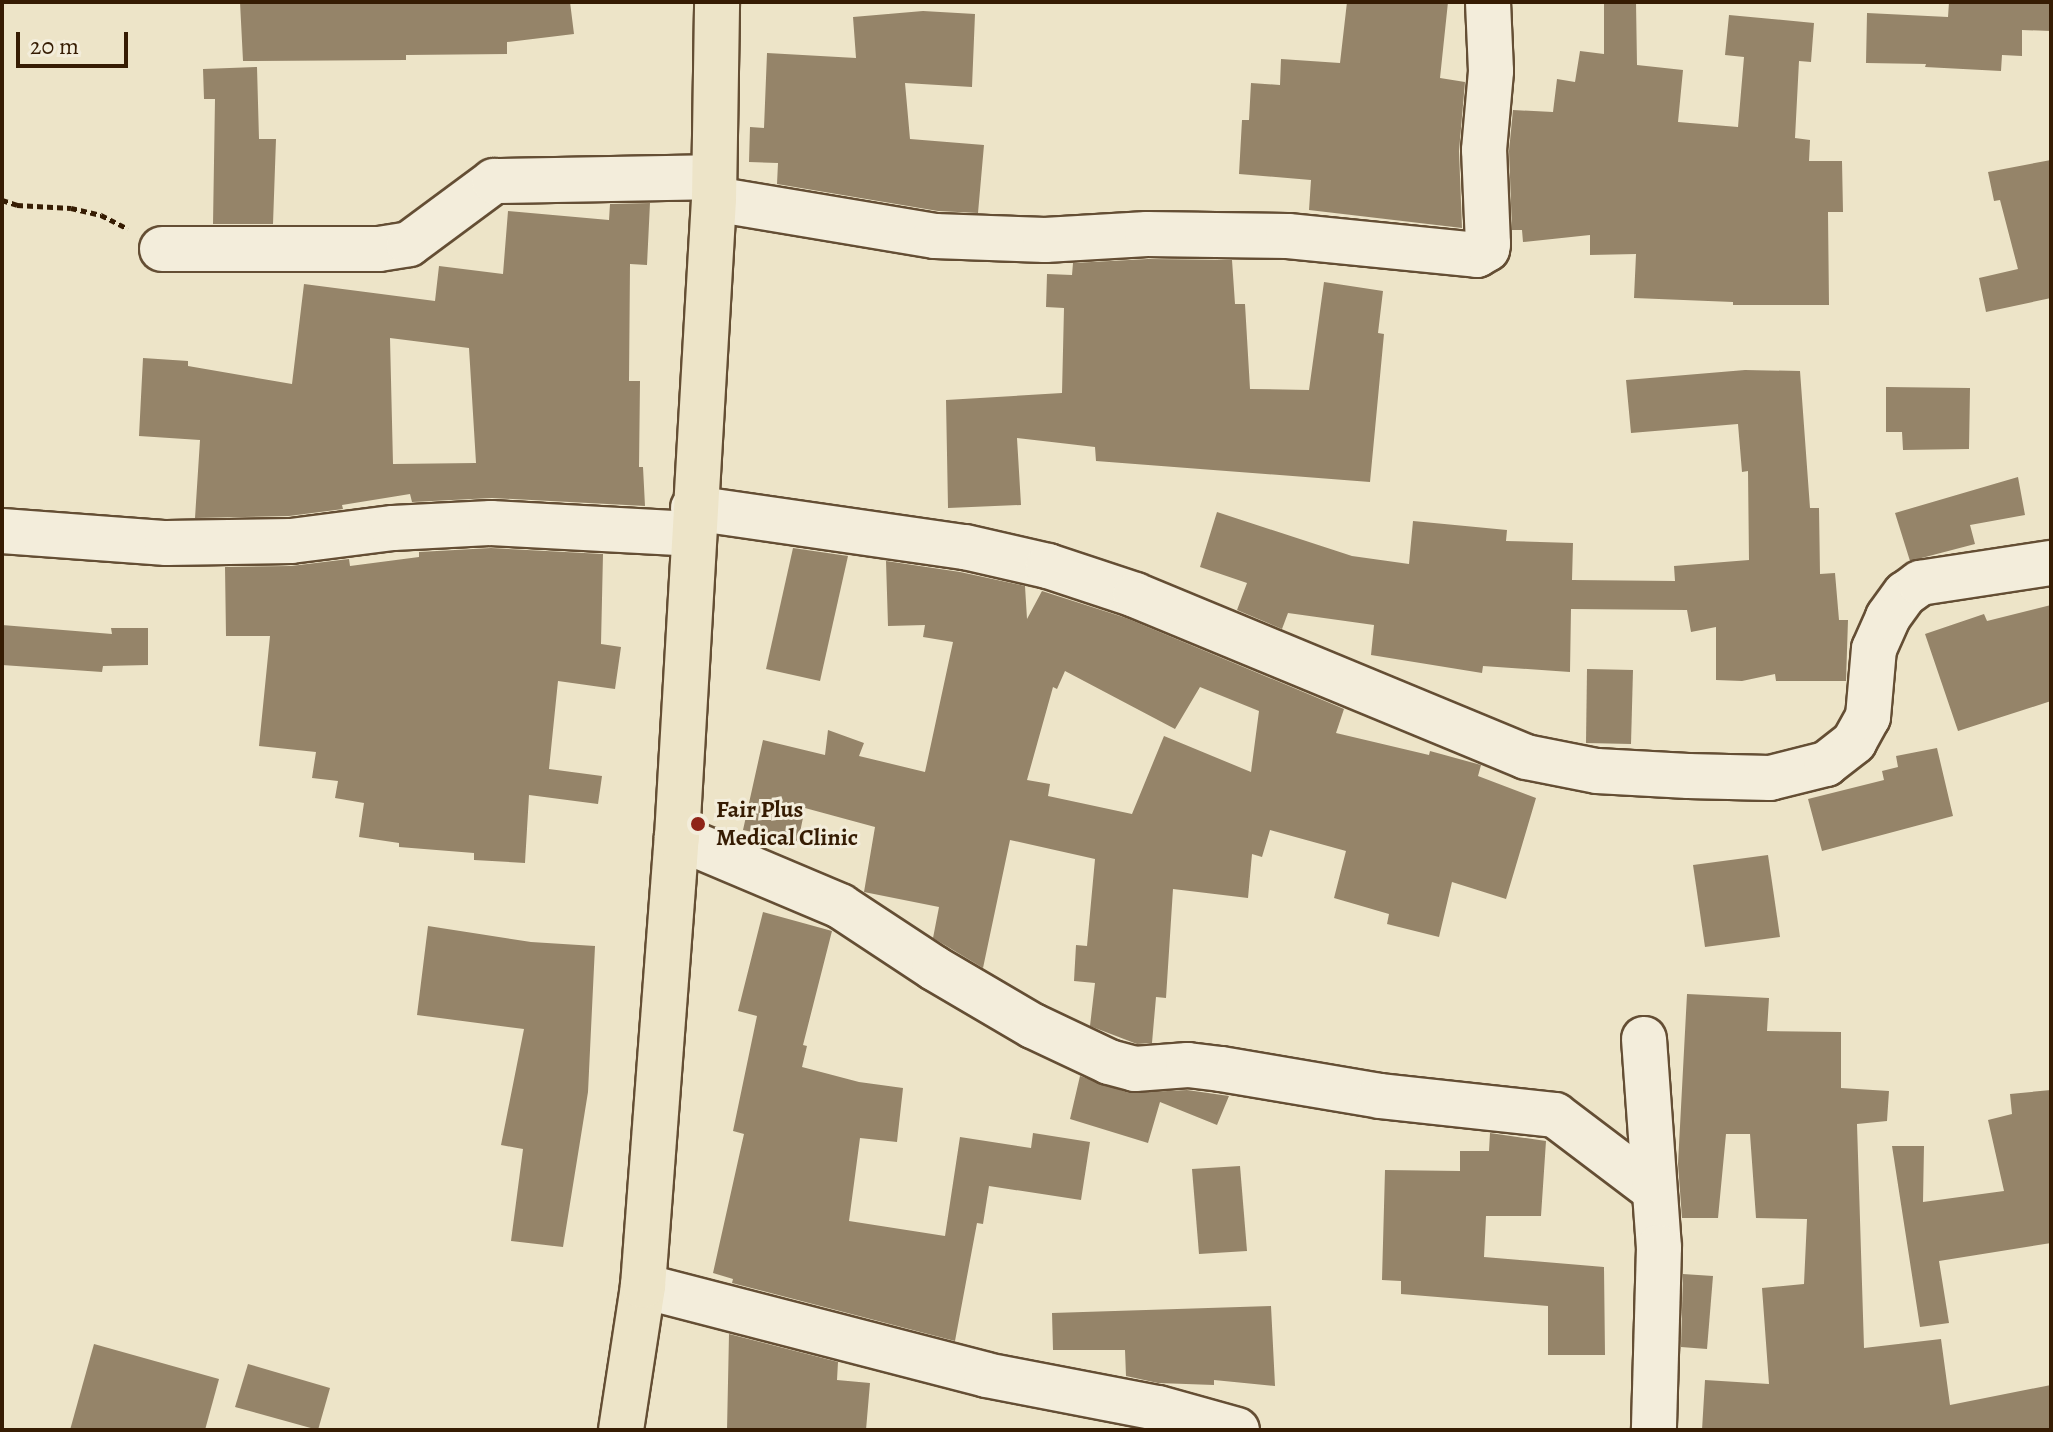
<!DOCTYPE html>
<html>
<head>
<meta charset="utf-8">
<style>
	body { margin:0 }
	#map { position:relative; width:2053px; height:1432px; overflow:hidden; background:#ede4c8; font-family:Alegreya,serif }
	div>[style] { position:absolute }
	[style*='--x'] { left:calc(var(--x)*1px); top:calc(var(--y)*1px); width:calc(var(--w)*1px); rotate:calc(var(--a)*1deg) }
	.building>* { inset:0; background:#958469 }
	.path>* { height:5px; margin-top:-2.5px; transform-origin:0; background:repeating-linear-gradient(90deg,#361c03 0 6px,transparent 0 10px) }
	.roads { filter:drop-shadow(2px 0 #644e34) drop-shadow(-2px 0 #644e34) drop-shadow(0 2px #644e34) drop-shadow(0 -2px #644e34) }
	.minor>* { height:44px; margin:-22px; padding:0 22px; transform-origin:22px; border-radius:22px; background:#f3eddb }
	.major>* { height:44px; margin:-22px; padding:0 22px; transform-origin:22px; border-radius:22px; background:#ede4c8 }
	.dots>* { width:22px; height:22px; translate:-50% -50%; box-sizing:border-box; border:4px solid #f3eddb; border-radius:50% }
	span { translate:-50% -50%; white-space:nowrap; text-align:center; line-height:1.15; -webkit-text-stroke:6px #f3eddb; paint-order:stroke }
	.poi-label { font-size:24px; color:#361c03; font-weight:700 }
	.left { translate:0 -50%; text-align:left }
	.frame { position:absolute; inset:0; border:4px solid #361c03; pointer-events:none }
	.scale { position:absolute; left:16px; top:32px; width:112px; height:36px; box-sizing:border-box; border:4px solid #361c03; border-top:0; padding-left:10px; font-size:24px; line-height:28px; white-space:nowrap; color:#361c03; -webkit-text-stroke:6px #f3eddb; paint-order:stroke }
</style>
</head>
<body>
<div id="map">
	<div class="building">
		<div style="clip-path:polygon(240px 2px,570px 2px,574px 34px,507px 42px,507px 54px,406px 55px,406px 60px,243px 61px)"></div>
		<div style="clip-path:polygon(1347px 2px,1448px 2px,1440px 78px,1465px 82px,1459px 151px,1462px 228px,1309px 210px,1311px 180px,1239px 174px,1242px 120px,1249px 120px,1251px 83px,1280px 85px,1281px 59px,1340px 63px)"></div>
		<div style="clip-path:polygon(1604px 2px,1636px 2px,1637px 65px,1683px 70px,1678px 122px,1738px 127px,1744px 57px,1725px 55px,1729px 15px,1814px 23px,1811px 62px,1799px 61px,1795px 138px,1810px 140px,1809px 161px,1842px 161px,1843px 212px,1828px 212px,1829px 305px,1733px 305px,1733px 302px,1634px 298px,1636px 254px,1590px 255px,1590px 235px,1523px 242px,1522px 230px,1512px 230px,1509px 151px,1513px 110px,1553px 112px,1557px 79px,1575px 82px,1580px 51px,1604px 54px)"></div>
		<div style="clip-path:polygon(1949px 2px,2051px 2px,2051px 31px,2022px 30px,2022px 56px,2002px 55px,2001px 71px,1925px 67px,1926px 64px,1866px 63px,1867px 13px,1948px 17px)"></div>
		<div style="clip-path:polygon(923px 11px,975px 14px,972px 87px,905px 83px,910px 139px,984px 145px,978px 213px,938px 211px,777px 184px,778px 163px,749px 162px,750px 127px,764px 128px,767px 53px,856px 58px,853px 17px)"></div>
		<div style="clip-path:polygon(257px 67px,259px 139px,276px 139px,273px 224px,213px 224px,215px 99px,204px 99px,203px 69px)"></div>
		<div style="clip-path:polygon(2051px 160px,2051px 298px,1986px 312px,1979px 278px,2018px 269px,2000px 200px,1994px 201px,1988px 172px)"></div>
		<div style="clip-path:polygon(evenodd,650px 203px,647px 265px,630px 264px,629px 381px,640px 381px,639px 467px,643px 467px,645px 506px,492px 498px,412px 502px,410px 494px,342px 505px,343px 509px,289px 516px,195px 518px,200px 440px,139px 436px,143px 358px,188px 361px,188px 366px,292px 384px,304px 284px,435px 301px,439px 266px,503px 274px,508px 211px,609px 220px,610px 204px,650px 203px,390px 338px,469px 348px,476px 463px,393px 464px,390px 338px)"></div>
		<div style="clip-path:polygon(1148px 259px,1232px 260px,1235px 304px,1245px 304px,1250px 389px,1309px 390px,1324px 282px,1383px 291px,1378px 333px,1384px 334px,1370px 482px,1096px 461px,1095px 447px,1017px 438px,1021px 505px,948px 508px,946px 400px,1062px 393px,1064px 308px,1046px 307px,1047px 274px,1072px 275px,1073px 263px)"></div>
		<div style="clip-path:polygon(1745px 370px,1800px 371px,1810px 508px,1819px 508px,1820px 574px,1835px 573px,1839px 620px,1848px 620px,1846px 681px,1776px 681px,1775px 674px,1742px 681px,1716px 680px,1716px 627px,1691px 632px,1687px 610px,1571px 609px,1570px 672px,1483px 666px,1482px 673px,1371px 655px,1374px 625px,1288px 613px,1282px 629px,1237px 610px,1247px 583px,1200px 567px,1217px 512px,1352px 556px,1409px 564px,1413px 521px,1507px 530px,1506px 541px,1573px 543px,1572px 580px,1675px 581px,1674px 566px,1749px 560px,1748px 471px,1742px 472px,1738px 424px,1631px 433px,1626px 380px)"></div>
		<div style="clip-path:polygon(1886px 387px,1970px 388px,1969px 449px,1903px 450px,1902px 432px,1886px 432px)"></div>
		<div style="clip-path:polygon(2018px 477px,2025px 515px,1970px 525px,1975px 544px,1910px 561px,1895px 513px)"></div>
		<div style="clip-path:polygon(491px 548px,603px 554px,601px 644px,621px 647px,615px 689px,558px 681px,549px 769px,602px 776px,598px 804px,529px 795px,525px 863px,474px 860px,474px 853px,399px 847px,399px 843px,359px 837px,364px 803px,335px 798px,338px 781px,312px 778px,316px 752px,259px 746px,270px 636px,226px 636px,225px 567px,291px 566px,349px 559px,350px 566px,419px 557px,419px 552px)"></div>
		<div style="clip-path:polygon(793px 548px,848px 556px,820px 681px,766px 669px)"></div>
		<div style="clip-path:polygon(evenodd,886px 561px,960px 572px,1025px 586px,1027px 619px,1042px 591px,1126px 618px,1344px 709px,1336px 733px,1429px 755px,1430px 751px,1481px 765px,1478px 776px,1536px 798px,1506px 899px,1452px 882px,1439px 937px,1387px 924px,1389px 914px,1334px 898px,1346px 851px,1270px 830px,1262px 857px,1252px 854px,1248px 898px,1173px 889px,1166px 998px,1156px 997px,1152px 1043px,1137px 1044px,1090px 1026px,1095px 983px,1074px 981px,1076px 945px,1087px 946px,1095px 859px,1010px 840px,983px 968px,933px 938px,939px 907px,864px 892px,875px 827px,805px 808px,798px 842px,743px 830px,763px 740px,825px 755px,828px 730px,864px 743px,859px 756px,925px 772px,953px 642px,923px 637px,925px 625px,888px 626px,886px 561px,1065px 671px,1175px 729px,1200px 687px,1259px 711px,1251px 772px,1164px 736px,1132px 814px,1048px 796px,1050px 784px,1027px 780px,1053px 687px,1057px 689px,1065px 671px)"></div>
		<div style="clip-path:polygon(2051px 605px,2051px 701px,1958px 731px,1925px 634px,1984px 614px,1987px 621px)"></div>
		<div style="clip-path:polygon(2px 625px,112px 634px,111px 628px,148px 628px,148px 665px,103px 666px,102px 672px,2px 665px)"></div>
		<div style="clip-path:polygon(1587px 669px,1633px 670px,1631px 744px,1586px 743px)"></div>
		<div style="clip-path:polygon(1937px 748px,1953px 816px,1822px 851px,1808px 799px,1884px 780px,1882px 771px,1898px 767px,1896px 756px)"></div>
		<div style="clip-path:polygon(1768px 855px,1780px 937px,1705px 947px,1693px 865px)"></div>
		<div style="clip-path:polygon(763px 912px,832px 931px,803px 1045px,807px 1046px,802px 1067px,859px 1082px,903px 1088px,897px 1142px,860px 1138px,849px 1221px,945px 1236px,960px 1137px,1031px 1148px,1033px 1133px,1090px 1142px,1081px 1200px,989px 1186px,983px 1224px,977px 1223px,955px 1341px,732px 1283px,733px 1279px,713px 1273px,744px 1134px,733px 1131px,757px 1016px,738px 1011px)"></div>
		<div style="clip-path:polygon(428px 926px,531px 942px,595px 946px,588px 1092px,563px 1247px,511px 1241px,523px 1149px,501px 1145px,524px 1029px,417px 1015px)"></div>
		<div style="clip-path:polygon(1687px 994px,1769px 998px,1767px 1031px,1841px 1032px,1841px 1088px,1889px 1091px,1887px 1121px,1857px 1124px,1864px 1348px,1941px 1339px,1950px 1405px,2051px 1385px,2051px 1430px,1702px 1430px,1705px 1380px,1769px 1384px,1762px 1288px,1804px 1284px,1807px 1219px,1756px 1218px,1750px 1134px,1726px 1134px,1718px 1218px,1682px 1218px,1678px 1164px)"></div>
		<div style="clip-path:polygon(1080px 1076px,1129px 1093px,1187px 1090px,1229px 1096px,1217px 1125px,1160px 1102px,1148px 1143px,1070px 1119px)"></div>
		<div style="clip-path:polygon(2051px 1090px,2051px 1243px,1939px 1261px,1949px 1323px,1920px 1327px,1892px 1146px,1924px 1146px,1923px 1202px,2004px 1191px,1988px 1120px,2012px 1114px,2010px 1094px)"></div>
		<div style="clip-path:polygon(1490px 1133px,1546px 1141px,1541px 1216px,1486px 1216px,1484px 1257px,1604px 1267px,1605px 1355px,1548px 1355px,1548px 1306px,1401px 1294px,1401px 1281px,1382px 1280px,1385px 1170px,1460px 1171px,1460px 1151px,1489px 1151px)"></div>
		<div style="clip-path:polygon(1240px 1166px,1247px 1251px,1199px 1254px,1192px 1169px)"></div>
		<div style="clip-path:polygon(1683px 1274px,1713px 1276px,1707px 1349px,1681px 1347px)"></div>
		<div style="clip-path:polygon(1271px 1306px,1275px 1386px,1214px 1380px,1214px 1385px,1158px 1383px,1126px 1376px,1125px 1350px,1053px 1350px,1052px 1313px)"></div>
		<div style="clip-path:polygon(729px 1334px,838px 1362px,837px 1380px,870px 1383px,866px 1430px,727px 1430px)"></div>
		<div style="clip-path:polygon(94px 1344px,219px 1379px,205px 1430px,70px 1430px)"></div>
		<div style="clip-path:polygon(248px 1364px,330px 1388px,318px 1430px,235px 1407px)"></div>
	</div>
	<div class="path">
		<div style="--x:2;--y:200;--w:16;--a:18"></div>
		<div style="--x:17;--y:205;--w:54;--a:3.2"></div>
		<div style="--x:71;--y:208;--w:31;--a:13"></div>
		<div style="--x:101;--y:215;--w:30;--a:27"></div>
	</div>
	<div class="roads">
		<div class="minor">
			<div style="--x:714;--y:199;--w:224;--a:9.5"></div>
			<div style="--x:935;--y:236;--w:110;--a:2.1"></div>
			<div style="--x:1045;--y:240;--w:102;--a:-3.4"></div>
			<div style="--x:1147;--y:234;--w:141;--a:0.8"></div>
			<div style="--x:1288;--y:236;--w:190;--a:5.7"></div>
			<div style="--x:1477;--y:255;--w:12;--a:-31"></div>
			<div style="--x:1487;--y:249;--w:5;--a:-79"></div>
			<div style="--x:1488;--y:244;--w:94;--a:-92.4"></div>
			<div style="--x:1484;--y:150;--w:79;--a:-84.9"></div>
			<div style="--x:1491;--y:71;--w:69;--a:-92.5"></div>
			<div style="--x:162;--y:249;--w:217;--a:0"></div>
			<div style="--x:379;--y:249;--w:30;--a:-9"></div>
			<div style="--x:409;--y:244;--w:106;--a:-36.5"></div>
			<div style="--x:494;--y:181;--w:220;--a:-1"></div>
			<div style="--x:693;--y:508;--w:275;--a:8.2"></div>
			<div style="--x:965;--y:547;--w:85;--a:12.9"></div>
			<div style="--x:1048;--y:566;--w:92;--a:18.4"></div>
			<div style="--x:1135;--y:595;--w:423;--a:22.5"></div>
			<div style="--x:1526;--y:757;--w:72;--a:11.2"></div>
			<div style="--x:1597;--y:771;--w:91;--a:3.1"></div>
			<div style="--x:1688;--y:776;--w:82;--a:1.4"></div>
			<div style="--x:1770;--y:778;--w:58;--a:-14"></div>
			<div style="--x:1826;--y:764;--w:36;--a:-38"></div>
			<div style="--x:1854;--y:742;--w:29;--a:-61"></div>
			<div style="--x:1868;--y:717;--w:68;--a:-85"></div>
			<div style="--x:1874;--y:649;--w:35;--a:-66"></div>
			<div style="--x:1888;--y:617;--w:29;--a:-54"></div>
			<div style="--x:1905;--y:594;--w:19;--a:-36"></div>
			<div style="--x:1920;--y:583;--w:133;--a:-8.7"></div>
			<div style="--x:2;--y:531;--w:165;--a:4.2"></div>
			<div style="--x:167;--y:543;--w:124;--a:-0.9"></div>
			<div style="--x:291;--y:541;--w:103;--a:-7.3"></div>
			<div style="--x:393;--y:528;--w:98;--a:-2.9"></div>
			<div style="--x:491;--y:523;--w:201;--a:3.1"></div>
			<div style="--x:677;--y:837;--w:177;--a:22.9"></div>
			<div style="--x:840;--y:906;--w:113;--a:33.4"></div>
			<div style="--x:934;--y:968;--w:115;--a:30.4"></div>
			<div style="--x:1033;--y:1026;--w:84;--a:25.3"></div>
			<div style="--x:1109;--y:1062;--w:27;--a:15"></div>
			<div style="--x:1135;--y:1069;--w:53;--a:-4.3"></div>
			<div style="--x:1188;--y:1065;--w:33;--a:7"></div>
			<div style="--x:1221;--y:1069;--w:161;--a:9.6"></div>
			<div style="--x:1380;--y:1096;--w:176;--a:6.2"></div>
			<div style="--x:1555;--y:1115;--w:123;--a:37.1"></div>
			<div style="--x:1644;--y:1039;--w:209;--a:85.9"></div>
			<div style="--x:1659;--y:1247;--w:183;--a:91.6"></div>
			<div style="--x:643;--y:1286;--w:354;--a:14.5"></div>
			<div style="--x:986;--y:1375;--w:175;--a:10.9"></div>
			<div style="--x:1158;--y:1408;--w:82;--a:15.6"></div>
		</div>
		<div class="major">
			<div style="--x:621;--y:1430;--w:146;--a:-81.3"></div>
			<div style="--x:643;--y:1286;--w:450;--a:-85.7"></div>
			<div style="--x:677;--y:837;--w:639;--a:-86.68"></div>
			<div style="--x:714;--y:199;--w:197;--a:-89.1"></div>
		</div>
	</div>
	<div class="dots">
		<div style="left:698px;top:824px;background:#8f2418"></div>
	</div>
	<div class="poi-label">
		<span class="left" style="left:716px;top:824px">Fair Plus<br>Medical Clinic</span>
	</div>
	<div class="frame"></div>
	<div class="scale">20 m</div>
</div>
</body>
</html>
